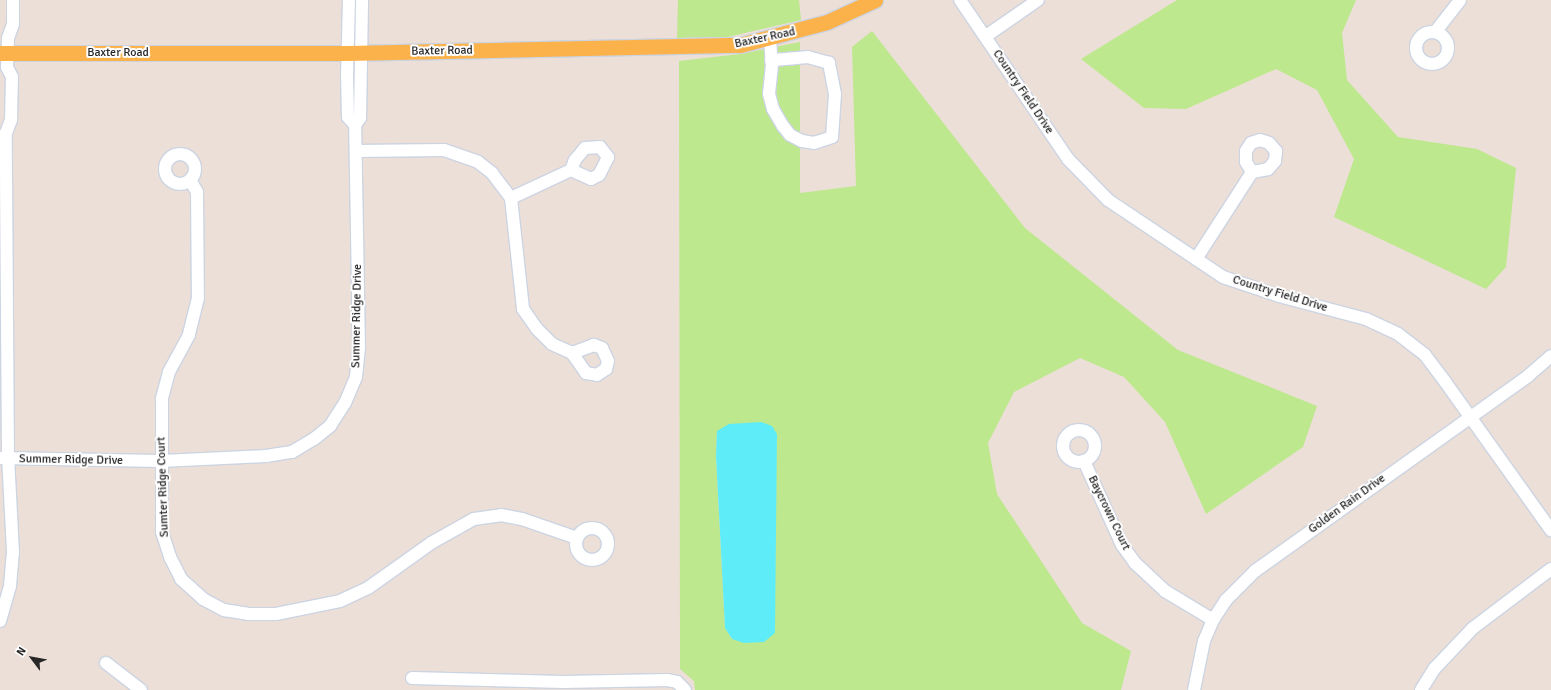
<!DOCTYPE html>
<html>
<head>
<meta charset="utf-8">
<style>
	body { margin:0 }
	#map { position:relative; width:1551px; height:690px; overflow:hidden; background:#ecdfd7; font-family:Signika,sans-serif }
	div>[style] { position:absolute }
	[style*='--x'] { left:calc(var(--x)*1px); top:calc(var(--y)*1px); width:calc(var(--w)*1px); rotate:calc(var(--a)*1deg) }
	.green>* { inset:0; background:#bde88d }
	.water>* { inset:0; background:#5fecf9 }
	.roads { filter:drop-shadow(1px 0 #ccd4e2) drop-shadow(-1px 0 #ccd4e2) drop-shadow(0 1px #ccd4e2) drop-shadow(0 -1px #ccd4e2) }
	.minor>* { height:12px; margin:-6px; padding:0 6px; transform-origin:6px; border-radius:6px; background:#fff }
	.minor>.ring { margin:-6px; padding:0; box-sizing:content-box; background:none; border:12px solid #fff; border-radius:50% }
	.major>* { height:15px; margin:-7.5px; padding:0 7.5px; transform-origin:7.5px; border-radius:7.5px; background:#fcb24b }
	span { translate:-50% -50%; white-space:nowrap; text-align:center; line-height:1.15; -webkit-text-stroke:4px #fff; paint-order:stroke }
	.street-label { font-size:12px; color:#272727 }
	.north { position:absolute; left:12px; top:638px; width:40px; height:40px; -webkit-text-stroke:3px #fff; paint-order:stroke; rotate:302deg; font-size:11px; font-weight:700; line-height:16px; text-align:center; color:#272727 }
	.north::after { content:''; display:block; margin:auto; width:14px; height:18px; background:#272727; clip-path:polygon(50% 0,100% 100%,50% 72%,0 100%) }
</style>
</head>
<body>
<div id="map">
	<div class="green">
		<div style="clip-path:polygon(678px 0,799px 0,801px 20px,728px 37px,677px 38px)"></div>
		<div style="clip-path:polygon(1177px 0,1356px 0,1342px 33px,1347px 80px,1398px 137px,1477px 149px,1516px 168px,1506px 267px,1486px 289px,1334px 217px,1354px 159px,1317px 90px,1276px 69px,1186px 109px,1144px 108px,1081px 59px)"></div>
		<div style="clip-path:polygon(evenodd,872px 31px,1025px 228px,1178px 350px,1317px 406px,1303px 447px,1206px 514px,1165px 422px,1124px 377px,1080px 358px,1014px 392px,988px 443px,997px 494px,1082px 623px,1131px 651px,1121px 690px,695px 690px,694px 681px,680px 669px,679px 61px,740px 54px,800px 42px,800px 193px,856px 186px,852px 47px,872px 31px,717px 431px,732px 639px,725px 628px,716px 456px,717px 431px)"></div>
	</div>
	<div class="water">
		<div style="clip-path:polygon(761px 422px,772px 426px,777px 434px,775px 633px,764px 642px,744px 643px,732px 639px,725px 628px,716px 456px,717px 431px,729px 424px)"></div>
	</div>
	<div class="roads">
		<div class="minor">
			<div style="--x:349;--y:0;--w:74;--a:91.5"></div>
			<div style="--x:347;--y:74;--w:43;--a:88.7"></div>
			<div style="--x:348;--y:117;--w:11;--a:49"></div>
			<div style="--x:960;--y:0;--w:192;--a:55.8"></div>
			<div style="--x:1068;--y:159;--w:57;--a:45.7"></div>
			<div style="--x:1108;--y:200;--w:138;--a:33.8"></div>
			<div style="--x:1223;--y:277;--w:59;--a:18.7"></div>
			<div style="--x:1279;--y:296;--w:90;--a:14.8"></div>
			<div style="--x:1366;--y:319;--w:35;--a:25"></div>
			<div style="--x:1398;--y:334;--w:16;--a:38"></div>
			<div style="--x:1411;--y:344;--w:18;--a:38"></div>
			<div style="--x:1425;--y:355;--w:35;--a:53"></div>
			<div style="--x:1446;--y:383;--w:181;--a:54.5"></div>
			<div style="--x:1436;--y:31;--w:39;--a:-52"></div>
			<div class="ring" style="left:1416px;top:32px;width:20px;height:20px"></div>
			<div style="--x:986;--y:36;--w:63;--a:-34.7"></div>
			<div style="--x:770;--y:39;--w:26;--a:86"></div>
			<div style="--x:772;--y:65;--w:29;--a:96"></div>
			<div style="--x:769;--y:94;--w:16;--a:75"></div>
			<div style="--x:773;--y:109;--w:20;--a:60"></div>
			<div style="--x:783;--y:126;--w:11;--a:52"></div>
			<div style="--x:790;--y:135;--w:13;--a:27"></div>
			<div style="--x:802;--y:141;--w:12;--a:9"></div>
			<div style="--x:814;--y:143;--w:19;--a:-18"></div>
			<div style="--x:832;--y:137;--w:43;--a:-86"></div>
			<div style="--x:835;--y:94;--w:32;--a:-101"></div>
			<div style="--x:829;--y:63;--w:22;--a:-164"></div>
			<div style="--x:808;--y:57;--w:37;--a:175"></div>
			<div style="--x:1260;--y:140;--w:9;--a:18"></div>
			<div style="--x:1269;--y:143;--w:11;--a:49"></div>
			<div style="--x:1276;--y:151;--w:10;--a:96"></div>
			<div style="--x:1275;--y:161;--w:11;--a:131"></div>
			<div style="--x:1268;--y:169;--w:16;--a:169"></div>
			<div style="--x:1252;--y:172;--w:12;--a:-121"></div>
			<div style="--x:1246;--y:162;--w:11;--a:-90"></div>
			<div style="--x:1246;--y:151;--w:9;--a:-58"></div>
			<div style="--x:1251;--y:143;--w:9;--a:-18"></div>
			<div style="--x:356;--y:151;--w:88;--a:-0.7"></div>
			<div style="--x:444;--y:150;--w:36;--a:19"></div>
			<div style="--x:478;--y:162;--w:18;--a:38"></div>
			<div style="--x:492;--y:173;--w:31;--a:53"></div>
			<div style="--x:511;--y:198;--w:112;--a:83.8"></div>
			<div style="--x:523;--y:309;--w:24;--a:55"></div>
			<div style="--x:537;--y:329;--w:21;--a:45"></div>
			<div style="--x:552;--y:344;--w:22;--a:24"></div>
			<div style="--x:572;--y:353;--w:24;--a:55"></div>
			<div style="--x:586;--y:373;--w:11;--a:10"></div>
			<div style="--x:597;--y:375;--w:11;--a:-34"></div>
			<div style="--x:606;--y:369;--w:8;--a:-76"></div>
			<div style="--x:608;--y:361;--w:14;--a:-115"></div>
			<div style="--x:602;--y:348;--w:9;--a:-159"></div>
			<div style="--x:594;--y:345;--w:23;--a:160"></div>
			<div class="ring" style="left:165px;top:154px;width:18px;height:18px"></div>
			<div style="--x:190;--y:180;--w:14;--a:60"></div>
			<div style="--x:197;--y:192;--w:106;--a:89.5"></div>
			<div style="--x:198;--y:298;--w:38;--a:104"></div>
			<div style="--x:189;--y:335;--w:42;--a:118.4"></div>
			<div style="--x:169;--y:372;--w:28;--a:105"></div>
			<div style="--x:162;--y:399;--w:133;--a:90"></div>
			<div style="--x:162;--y:532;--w:26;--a:72"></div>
			<div style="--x:170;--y:557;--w:25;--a:63"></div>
			<div style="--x:181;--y:579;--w:30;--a:42"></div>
			<div style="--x:203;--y:599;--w:24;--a:28"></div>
			<div style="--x:224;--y:610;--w:24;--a:9"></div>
			<div style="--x:248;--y:614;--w:28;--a:0"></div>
			<div style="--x:276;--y:614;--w:65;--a:-11.5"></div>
			<div style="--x:340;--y:601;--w:31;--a:-25"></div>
			<div style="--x:368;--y:588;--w:77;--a:-35.5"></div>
			<div style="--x:431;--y:543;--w:49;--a:-29.2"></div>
			<div style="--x:474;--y:519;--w:27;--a:-8"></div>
			<div style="--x:501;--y:515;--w:21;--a:11"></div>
			<div style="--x:522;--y:519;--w:58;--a:19.1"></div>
			<div style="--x:511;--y:198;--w:66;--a:-25"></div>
			<div style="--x:571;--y:170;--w:22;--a:24"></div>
			<div style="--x:591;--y:179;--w:9;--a:-27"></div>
			<div style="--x:599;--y:175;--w:20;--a:-63"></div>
			<div style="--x:608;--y:157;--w:13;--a:-129"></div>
			<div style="--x:600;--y:147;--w:15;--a:176"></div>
			<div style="--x:585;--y:148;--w:16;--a:130"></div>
			<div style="--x:575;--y:160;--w:11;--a:112"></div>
			<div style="--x:1196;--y:259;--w:103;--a:-57.2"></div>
			<div class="ring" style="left:1063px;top:430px;width:20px;height:20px"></div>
			<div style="--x:0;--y:458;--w:161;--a:1.1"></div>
			<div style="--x:161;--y:461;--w:105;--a:-2.7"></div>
			<div style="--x:266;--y:456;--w:26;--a:-9"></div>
			<div style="--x:292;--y:452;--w:26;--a:-31"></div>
			<div style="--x:314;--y:439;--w:21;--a:-39"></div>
			<div style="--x:330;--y:426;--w:27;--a:-57"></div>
			<div style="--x:345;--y:403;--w:28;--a:-67"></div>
			<div style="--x:356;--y:377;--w:30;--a:-84"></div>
			<div style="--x:359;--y:347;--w:222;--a:-91"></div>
			<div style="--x:355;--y:125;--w:9;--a:-54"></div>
			<div style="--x:360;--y:118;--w:118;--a:-89"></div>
			<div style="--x:1084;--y:461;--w:92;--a:65.7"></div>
			<div style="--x:1122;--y:545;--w:22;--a:54"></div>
			<div style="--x:1135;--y:563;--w:41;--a:43"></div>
			<div style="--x:1165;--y:591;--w:56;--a:31.1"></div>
			<div class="ring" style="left:576px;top:528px;width:20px;height:20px"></div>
			<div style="--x:0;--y:621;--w:36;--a:-74"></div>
			<div style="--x:10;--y:586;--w:34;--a:-85"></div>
			<div style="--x:13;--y:552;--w:94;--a:-93"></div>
			<div style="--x:8;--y:458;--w:325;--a:-90.4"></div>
			<div style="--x:6;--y:133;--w:14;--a:-69"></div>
			<div style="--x:11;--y:120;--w:43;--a:-88.7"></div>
			<div style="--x:12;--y:77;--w:11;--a:-117"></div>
			<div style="--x:7;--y:67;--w:29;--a:-88"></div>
			<div style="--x:8;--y:38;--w:15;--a:-70"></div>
			<div style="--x:13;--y:24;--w:24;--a:-90"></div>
			<div style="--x:106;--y:663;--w:44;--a:37.6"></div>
			<div style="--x:412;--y:678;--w:151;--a:1.5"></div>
			<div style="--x:563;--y:682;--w:104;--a:-1.1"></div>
			<div style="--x:667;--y:680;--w:10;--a:11"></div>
			<div style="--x:677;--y:682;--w:11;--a:45"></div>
			<div style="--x:1194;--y:690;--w:50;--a:-78.5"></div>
			<div style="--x:1204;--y:641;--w:23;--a:-67"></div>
			<div style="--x:1213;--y:620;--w:24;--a:-57"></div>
			<div style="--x:1226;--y:600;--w:41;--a:-45"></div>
			<div style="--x:1255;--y:571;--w:335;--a:-35.5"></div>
			<div style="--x:1528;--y:376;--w:30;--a:-41"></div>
			<div style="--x:1421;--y:690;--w:26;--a:-58"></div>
			<div style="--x:1435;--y:668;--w:55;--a:-46.5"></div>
			<div style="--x:1473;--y:628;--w:98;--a:-37.1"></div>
		</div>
		<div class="major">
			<div style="--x:0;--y:53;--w:347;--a:0"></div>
			<div style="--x:347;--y:53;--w:393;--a:-1.2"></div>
			<div style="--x:740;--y:45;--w:90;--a:-14.8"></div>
			<div style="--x:827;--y:22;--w:53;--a:-24.6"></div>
		</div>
	</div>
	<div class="street-label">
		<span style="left:765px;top:38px;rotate:-12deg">Baxter Road</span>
		<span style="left:442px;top:51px;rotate:-1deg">Baxter Road</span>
		<span style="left:118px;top:53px">Baxter Road</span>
		<span style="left:1023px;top:92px;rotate:56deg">Country Field Drive</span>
		<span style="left:1280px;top:294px;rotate:17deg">Country Field Drive</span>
		<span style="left:357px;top:316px;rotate:-89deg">Summer Ridge Drive</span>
		<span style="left:71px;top:460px;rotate:1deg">Summer Ridge Drive</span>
		<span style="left:163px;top:487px;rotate:-92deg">Sumter Ridge Court</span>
		<span style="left:1347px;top:504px;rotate:-36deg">Golden Rain Drive</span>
		<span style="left:1109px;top:513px;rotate:64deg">Baycrown Court</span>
	</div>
	<div class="north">N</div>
</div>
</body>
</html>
